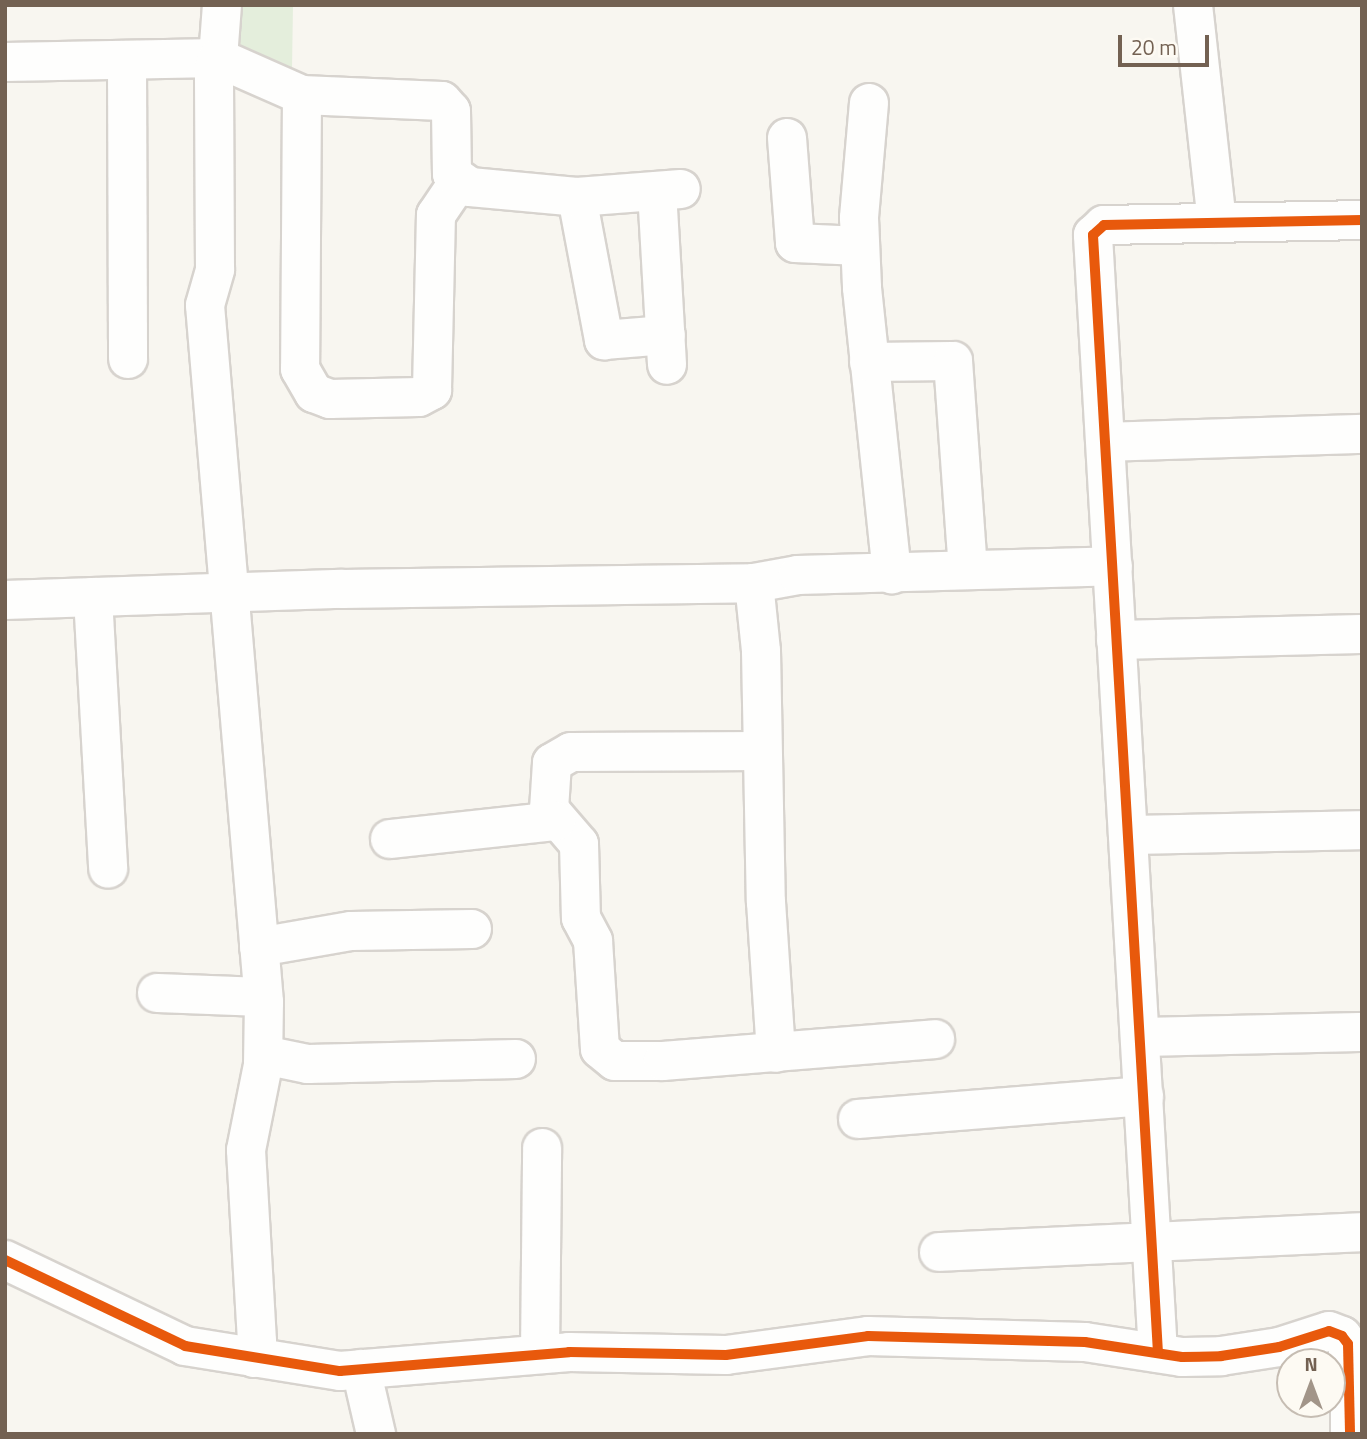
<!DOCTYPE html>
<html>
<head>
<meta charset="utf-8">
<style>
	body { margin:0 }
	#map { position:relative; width:1367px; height:1439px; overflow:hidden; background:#f8f6f0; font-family:"Titillium Web",sans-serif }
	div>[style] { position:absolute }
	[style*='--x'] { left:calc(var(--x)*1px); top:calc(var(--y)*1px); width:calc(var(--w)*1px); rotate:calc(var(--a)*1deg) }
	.green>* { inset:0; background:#e4eedc }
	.roads { filter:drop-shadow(2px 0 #d7d3ce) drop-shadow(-2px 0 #d7d3ce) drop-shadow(0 2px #d7d3ce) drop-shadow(0 -2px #d7d3ce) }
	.minor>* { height:38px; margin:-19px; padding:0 19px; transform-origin:19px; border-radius:19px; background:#fefefd }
	.cycleway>* { height:10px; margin:-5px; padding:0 5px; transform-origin:5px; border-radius:5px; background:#e8590c }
	span { translate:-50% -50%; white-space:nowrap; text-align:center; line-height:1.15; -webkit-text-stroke:7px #fdfaf3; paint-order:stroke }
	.frame { position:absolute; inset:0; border:7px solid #736152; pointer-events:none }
	.north { position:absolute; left:1276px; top:1348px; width:70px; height:70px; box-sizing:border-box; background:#fdfaf3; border:2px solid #c6bdb3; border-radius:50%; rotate:0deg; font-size:19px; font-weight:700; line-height:28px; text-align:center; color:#736152 }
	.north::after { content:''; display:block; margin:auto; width:24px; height:32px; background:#a29589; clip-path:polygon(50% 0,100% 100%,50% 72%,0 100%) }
	.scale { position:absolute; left:1118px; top:35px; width:91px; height:32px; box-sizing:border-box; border:4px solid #736152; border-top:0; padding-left:9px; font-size:21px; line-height:24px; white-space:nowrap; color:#736152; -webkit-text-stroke:5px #fdfaf3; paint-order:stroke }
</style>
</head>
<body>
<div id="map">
	<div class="green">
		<div style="clip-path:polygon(237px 5px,293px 5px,292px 70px,243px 54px,235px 36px)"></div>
	</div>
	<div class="roads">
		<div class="minor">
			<div style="--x:1193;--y:5;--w:219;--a:83.7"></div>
			<div style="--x:127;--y:61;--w:298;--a:89.8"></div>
			<div style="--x:5;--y:62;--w:213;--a:-1.1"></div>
			<div style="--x:218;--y:58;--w:53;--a:-85.7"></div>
			<div style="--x:302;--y:95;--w:274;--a:90.4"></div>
			<div style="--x:300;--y:369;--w:28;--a:60"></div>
			<div style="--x:314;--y:393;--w:17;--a:21"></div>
			<div style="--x:330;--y:399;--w:89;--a:-1.3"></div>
			<div style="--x:419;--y:397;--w:15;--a:-28"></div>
			<div style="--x:432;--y:390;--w:175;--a:-88.7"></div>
			<div style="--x:436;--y:215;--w:40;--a:-56"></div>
			<div style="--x:869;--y:103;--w:115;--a:95"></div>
			<div style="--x:859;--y:218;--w:70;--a:87.5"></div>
			<div style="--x:862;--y:288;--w:288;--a:84"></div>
			<div style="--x:787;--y:138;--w:105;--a:85.6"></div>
			<div style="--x:795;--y:243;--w:65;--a:2.6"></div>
			<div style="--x:657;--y:191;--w:174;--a:86.7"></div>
			<div style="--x:577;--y:197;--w:146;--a:79.3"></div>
			<div style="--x:604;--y:340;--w:62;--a:-4.6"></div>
			<div style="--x:869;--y:362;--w:84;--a:-0.7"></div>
			<div style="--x:953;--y:361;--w:208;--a:85.9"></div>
			<div style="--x:1106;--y:442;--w:256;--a:-1.8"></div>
			<div style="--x:754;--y:583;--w:68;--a:84.1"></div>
			<div style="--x:761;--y:651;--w:251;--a:88.9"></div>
			<div style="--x:766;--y:902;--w:151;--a:86.2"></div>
			<div style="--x:93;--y:597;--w:272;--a:86.8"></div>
			<div style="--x:5;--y:600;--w:337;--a:-1.9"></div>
			<div style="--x:342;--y:589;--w:412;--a:-0.8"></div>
			<div style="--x:754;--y:583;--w:45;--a:-10.3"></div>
			<div style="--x:798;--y:575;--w:315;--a:-1.6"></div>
			<div style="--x:1116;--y:640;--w:246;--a:-1.4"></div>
			<div style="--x:762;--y:751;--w:191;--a:179.7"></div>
			<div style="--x:571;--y:752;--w:22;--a:150"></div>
			<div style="--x:552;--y:763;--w:46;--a:93.7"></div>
			<div style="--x:549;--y:809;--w:46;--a:49.4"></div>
			<div style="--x:579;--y:844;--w:74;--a:88.5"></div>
			<div style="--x:581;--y:918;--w:26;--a:62"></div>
			<div style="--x:593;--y:941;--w:108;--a:86.3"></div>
			<div style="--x:600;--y:1049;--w:19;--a:39"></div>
			<div style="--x:615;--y:1061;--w:48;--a:0"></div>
			<div style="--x:663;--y:1061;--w:273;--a:-4.6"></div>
			<div style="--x:1128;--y:835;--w:234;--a:-1.2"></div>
			<div style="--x:390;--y:839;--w:167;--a:-6.2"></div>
			<div style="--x:259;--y:947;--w:93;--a:-9.9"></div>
			<div style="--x:351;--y:931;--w:121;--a:-0.9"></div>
			<div style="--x:157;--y:993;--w:106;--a:2.2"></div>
			<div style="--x:1140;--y:1037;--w:222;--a:-1.3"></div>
			<div style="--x:264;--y:1055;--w:45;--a:11.6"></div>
			<div style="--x:308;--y:1064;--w:208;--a:-1.4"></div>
			<div style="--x:858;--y:1119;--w:287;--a:-4.6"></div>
			<div style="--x:939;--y:1252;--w:423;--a:-2.7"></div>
			<div style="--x:5;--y:1260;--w:199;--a:25.5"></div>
			<div style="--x:185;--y:1346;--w:157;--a:9.2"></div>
			<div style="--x:340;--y:1371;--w:230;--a:-4.7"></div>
			<div style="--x:569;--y:1352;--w:157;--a:1.1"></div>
			<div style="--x:726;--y:1355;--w:143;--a:-7.6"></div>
			<div style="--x:868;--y:1336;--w:217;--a:1.6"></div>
			<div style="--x:1085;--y:1342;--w:98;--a:8.8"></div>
			<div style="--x:1182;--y:1357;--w:39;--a:-1"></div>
			<div style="--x:1221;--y:1356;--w:59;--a:-8.8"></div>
			<div style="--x:1279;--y:1347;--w:52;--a:-17.7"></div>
			<div style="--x:1329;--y:1331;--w:14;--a:21"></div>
			<div style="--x:1342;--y:1336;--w:10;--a:53"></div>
			<div style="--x:1348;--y:1344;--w:90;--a:88.7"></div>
			<div style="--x:540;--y:1353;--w:205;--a:-89.4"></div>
			<div style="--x:1158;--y:1353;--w:1120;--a:-93.33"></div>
			<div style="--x:1093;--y:235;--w:15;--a:-42"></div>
			<div style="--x:1104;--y:225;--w:258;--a:-1.1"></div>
			<div style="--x:254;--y:1358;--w:17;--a:-80"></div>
			<div style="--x:257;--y:1341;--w:191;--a:-93.3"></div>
			<div style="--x:246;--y:1150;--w:87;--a:-78.7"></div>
			<div style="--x:263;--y:1065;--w:63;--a:-89.1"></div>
			<div style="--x:264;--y:1002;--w:699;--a:-94.84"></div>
			<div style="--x:205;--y:305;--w:37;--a:-74"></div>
			<div style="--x:215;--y:269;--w:202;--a:-90.3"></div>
			<div style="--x:214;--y:67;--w:10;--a:-66"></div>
			<div style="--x:218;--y:58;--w:92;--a:23.8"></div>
			<div style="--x:302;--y:95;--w:140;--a:2.5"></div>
			<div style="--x:442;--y:101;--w:13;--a:48"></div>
			<div style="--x:451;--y:111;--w:63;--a:89.1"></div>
			<div style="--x:452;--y:174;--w:22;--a:36"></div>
			<div style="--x:470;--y:187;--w:107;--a:5.3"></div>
			<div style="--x:577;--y:197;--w:104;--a:-4.4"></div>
			<div style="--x:361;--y:1369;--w:67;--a:77"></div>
		</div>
	</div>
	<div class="cycleway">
		<div style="--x:5;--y:1260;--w:199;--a:25.5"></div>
		<div style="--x:185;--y:1346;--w:157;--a:9.2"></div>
		<div style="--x:340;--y:1371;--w:230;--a:-4.7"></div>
		<div style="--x:569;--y:1352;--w:157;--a:1.1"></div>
		<div style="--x:726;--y:1355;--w:143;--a:-7.6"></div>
		<div style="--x:868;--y:1336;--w:217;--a:1.6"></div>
		<div style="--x:1085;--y:1342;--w:98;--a:8.8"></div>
		<div style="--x:1182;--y:1357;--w:39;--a:-1"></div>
		<div style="--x:1221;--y:1356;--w:59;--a:-8.8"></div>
		<div style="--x:1279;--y:1347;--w:52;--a:-17.7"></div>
		<div style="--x:1329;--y:1331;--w:14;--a:21"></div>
		<div style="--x:1342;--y:1336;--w:10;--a:53"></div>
		<div style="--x:1348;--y:1344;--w:90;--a:88.7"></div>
		<div style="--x:1158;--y:1353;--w:1120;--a:-93.33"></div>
		<div style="--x:1093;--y:235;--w:15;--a:-42"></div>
		<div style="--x:1104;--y:225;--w:258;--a:-1.1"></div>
	</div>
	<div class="frame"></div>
	<div class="north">N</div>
	<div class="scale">20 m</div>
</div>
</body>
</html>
